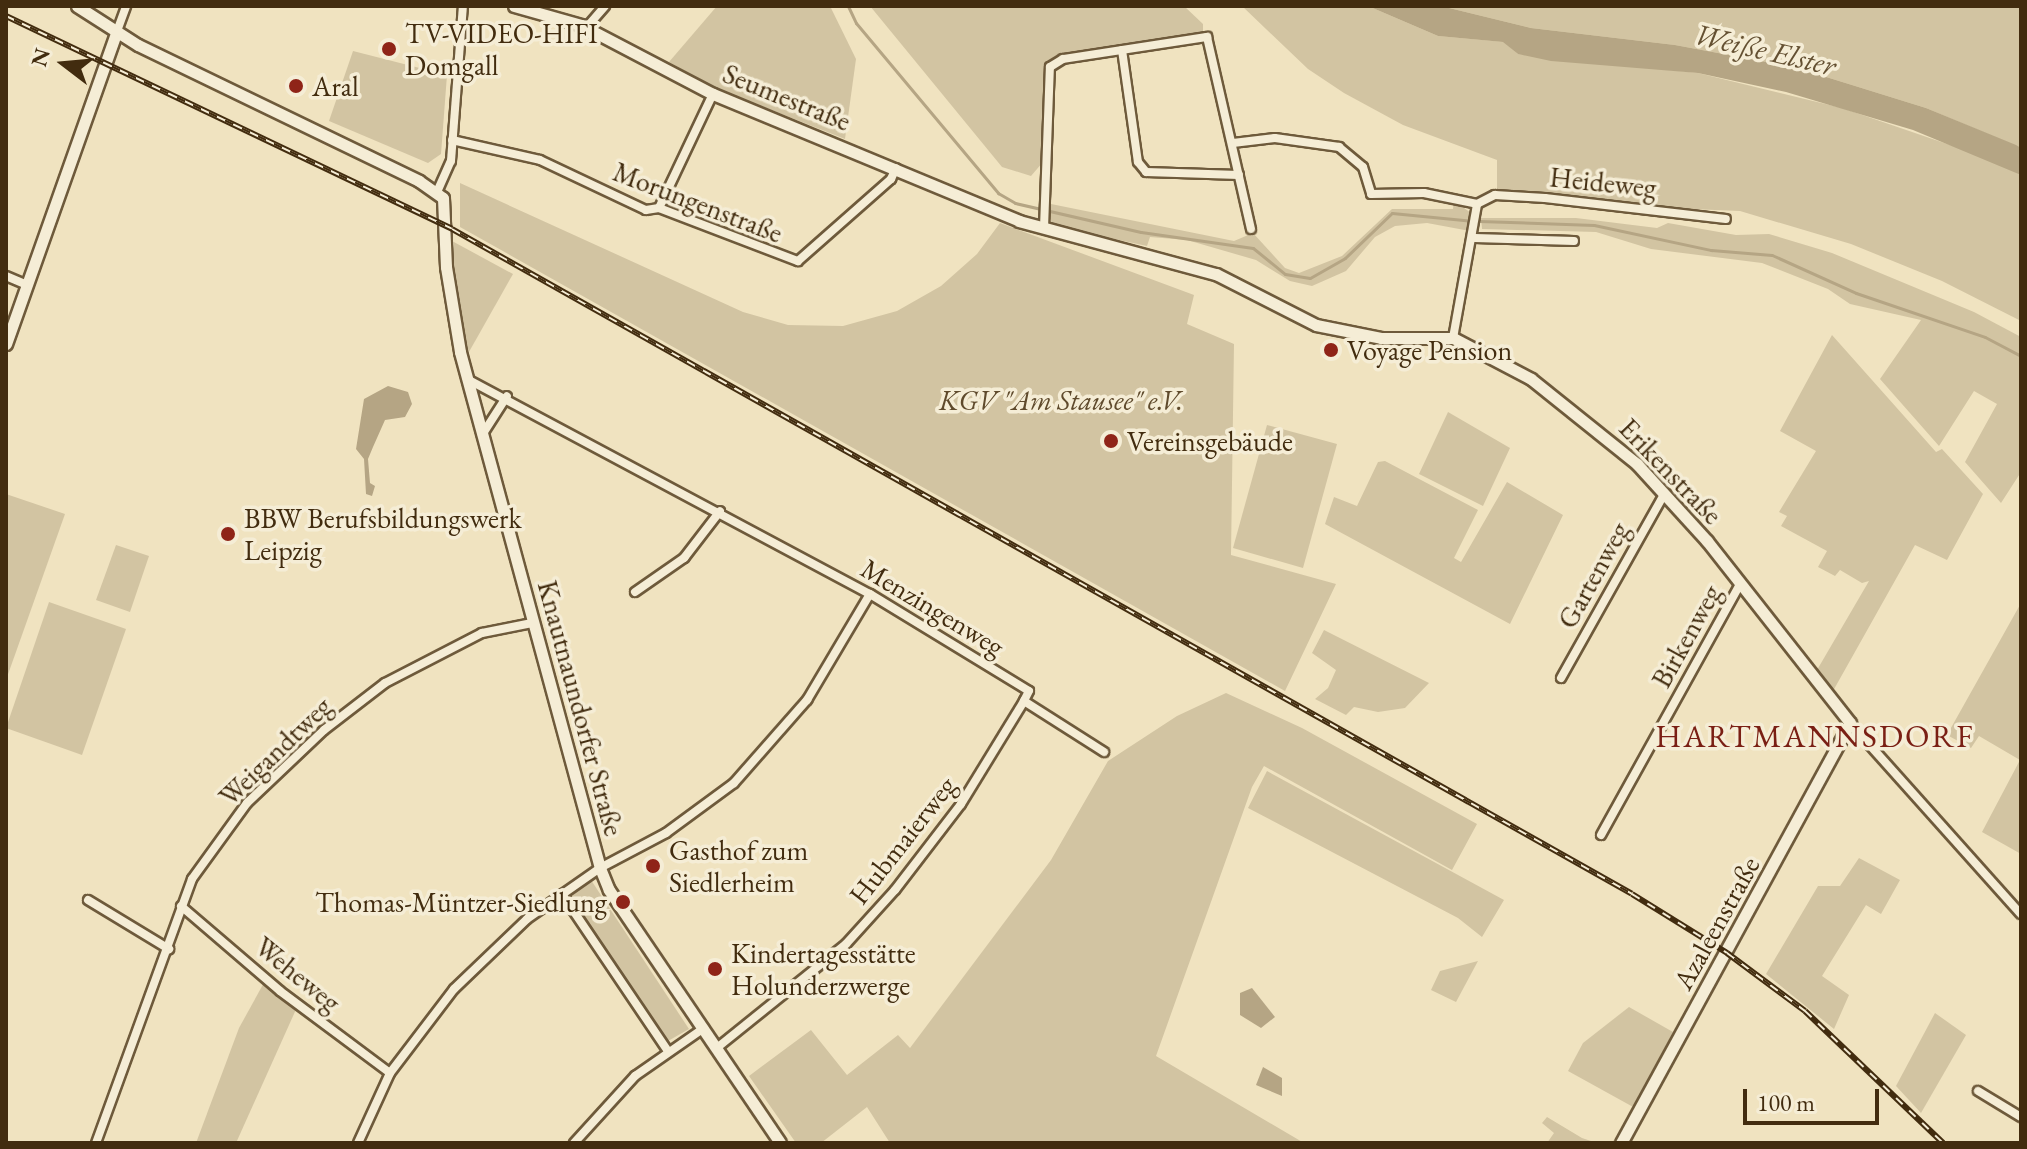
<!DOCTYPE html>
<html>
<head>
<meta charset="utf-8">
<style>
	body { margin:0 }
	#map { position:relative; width:2027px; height:1149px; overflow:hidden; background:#f0e3c0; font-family:"EB Garamond",serif }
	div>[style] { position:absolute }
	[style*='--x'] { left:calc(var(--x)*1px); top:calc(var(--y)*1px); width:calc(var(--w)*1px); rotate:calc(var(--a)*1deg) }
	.green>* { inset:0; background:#d2c4a2 }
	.water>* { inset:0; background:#b5a584 }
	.stream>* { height:3px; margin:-1.5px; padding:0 1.5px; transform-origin:1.5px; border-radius:1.5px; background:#b5a584 }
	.roads { filter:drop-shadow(2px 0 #6e5a3b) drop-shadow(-2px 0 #6e5a3b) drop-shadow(0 2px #6e5a3b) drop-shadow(0 -2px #6e5a3b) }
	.street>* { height:8px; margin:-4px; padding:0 4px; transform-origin:4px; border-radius:4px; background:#f5edd6 }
	.secondary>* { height:11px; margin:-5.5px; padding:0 5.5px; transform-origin:5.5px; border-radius:5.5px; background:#f5edd6 }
	.rail>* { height:6px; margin-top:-3px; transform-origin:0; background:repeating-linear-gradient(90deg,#f5edd6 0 9px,#422c0f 0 18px); box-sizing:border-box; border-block:2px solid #422c0f }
	.dots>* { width:22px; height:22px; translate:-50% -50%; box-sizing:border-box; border:4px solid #f5edd6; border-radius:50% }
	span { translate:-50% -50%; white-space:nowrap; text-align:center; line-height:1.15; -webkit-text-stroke:7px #f5edd6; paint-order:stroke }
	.poi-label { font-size:28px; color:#422c0f }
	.left { translate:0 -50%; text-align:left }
	.right { translate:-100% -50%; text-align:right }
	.street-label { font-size:28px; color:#422c0f }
	.park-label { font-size:28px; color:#5f4a2c; font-style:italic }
	.water-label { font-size:30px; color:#645032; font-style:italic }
	.quarter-label { font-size:32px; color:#7a1f14; letter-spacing:2px }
	.frame { position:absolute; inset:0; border:8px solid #422c0f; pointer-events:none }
	.north { position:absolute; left:24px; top:24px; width:80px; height:80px; -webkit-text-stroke:6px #f5edd6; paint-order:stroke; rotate:286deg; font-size:22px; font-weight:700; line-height:32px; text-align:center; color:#422c0f }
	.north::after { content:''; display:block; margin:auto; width:28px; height:36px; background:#422c0f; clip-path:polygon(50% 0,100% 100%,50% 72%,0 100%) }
	.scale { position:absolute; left:1743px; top:1089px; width:136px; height:36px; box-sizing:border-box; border:4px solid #422c0f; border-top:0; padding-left:10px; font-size:24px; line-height:28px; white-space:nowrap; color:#422c0f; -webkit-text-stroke:6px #f5edd6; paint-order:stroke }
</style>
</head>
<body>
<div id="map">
	<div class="green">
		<div style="clip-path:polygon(717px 6px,830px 6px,856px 59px,845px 139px,716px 88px,669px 62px)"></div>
		<div style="clip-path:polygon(870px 6px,1184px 6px,1203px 24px,1203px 34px,1053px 60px,1043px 81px,1043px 162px,1031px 176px,1002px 167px)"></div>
		<div style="clip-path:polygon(1242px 6px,1368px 6px,1438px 36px,1504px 42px,1518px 54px,1698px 73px,1842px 108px,1991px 159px,2021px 175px,2021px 321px,1942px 281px,1851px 244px,1740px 211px,1641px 207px,1497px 189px,1497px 160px,1403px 125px,1344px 93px,1308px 69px)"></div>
		<div style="clip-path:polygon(1441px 6px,2021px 6px,2021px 148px,1926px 108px,1794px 67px,1675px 45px,1531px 28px)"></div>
		<div style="clip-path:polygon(353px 51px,447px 75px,441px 154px,428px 163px,329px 121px)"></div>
		<div style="clip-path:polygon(460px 183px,743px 312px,788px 325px,843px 326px,897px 311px,941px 286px,977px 254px,1000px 223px,1194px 295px,1187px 324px,1234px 344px,1231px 555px,1336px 584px,1285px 691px,460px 227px)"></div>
		<div style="clip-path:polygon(1454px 201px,1474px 215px,1470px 231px,1427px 223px,1395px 226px,1375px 237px,1346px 271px,1312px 286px,1290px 281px,1256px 260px,1187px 240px,1150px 237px,1147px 246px,1054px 226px,1049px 217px,1051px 204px,1234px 241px,1253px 233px,1285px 268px,1299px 273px,1342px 256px,1392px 209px,1453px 209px)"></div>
		<div style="clip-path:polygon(1481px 218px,1576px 218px,1657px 228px,1668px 223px,1736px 235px,1769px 234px,1832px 253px,1974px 312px,2021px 337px,2021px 472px,2001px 503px,1965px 462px,1997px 404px,1974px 391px,1939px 446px,1880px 379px,1921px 320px,1850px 304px,1828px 289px,1762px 263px,1651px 249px,1596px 232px,1482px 229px)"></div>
		<div style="clip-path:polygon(452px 241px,513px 274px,465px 359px,453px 295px)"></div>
		<div style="clip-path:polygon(1832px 335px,1936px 452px,1942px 449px,1983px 494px,1947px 560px,1915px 545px,1833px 691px,1817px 670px,1869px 581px,1862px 583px,1840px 570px,1835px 576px,1818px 567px,1827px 551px,1781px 526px,1787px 516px,1779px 512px,1816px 451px,1780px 431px)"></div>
		<div style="clip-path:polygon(1448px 412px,1510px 448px,1483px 506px,1419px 474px)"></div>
		<div style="clip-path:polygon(1267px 425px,1337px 444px,1303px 568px,1233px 548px)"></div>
		<div style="clip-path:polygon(1385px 461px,1478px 510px,1454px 558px,1461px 562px,1507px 482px,1563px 515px,1510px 624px,1325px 524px,1334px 497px,1357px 506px,1378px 462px)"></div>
		<div style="clip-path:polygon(6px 494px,65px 514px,6px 680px)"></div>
		<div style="clip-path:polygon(116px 545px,149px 556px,130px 612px,96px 600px)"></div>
		<div style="clip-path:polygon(49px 602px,126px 629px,82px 755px,6px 728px)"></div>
		<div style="clip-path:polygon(2021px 603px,2021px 854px,1982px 832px,2020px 760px,1979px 736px,1971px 748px,1947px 735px)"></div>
		<div style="clip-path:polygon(1324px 630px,1429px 683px,1405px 708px,1378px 712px,1354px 707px,1346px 715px,1315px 699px,1328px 688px,1336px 670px,1312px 653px)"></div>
		<div style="clip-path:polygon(1226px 693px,1302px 728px,1477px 824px,1452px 870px,1264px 766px,1252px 787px,1156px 1056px,1304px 1143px,890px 1143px,867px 1107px,821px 1143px,796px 1143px,749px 1076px,811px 1030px,847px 1075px,898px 1035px,910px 1048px,1051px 860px,1108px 761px,1177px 716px)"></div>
		<div style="clip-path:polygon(1267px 771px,1504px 900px,1482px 937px,1458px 918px,1248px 808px)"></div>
		<div style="clip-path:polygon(1859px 858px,1900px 880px,1881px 914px,1866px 905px,1822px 976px,1849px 995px,1834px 1029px,1766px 974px,1818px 886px,1840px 886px)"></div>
		<div style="clip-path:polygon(591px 880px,689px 1029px,668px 1041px,568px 899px)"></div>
		<div style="clip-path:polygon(1478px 961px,1456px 1002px,1431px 990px,1440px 971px)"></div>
		<div style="clip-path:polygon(266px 979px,298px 1005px,236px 1143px,196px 1143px,239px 1028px)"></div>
		<div style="clip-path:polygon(1629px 1007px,1673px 1032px,1635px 1108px,1568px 1071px,1583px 1043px)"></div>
		<div style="clip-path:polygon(1935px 1013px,1966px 1035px,1921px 1113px,1896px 1086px)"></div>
		<div style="clip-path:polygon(1547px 1117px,1582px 1138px,1597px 1143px,1547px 1143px,1554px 1133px,1542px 1123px)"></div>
	</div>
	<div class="water">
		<div style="clip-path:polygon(1368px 6px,1441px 6px,1531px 28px,1675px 45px,1794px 67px,1926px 108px,2016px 145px,2021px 148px,2021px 175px,1913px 130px,1786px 92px,1698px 73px,1551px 61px,1518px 54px,1503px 42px,1438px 36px)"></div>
		<div style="clip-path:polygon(388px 386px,408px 392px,412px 404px,405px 417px,385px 420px,373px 447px,368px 459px,370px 483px,375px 486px,372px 496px,366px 494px,364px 459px,356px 449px,364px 399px)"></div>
		<div style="clip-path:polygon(1252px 988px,1275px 1017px,1261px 1028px,1240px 1015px,1240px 993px)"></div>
		<div style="clip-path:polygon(1263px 1067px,1282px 1078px,1282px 1096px,1256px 1085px)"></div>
	</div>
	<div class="stream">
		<div style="--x:848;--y:6;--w:19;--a:65"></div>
		<div style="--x:856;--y:23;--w:222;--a:50.1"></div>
		<div style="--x:998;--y:193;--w:20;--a:30"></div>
		<div style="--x:1015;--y:203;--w:129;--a:13"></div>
		<div style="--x:1141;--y:232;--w:113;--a:8.1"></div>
		<div style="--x:1253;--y:248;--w:41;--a:39.1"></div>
		<div style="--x:1285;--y:274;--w:25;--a:9"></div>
		<div style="--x:1310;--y:278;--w:40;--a:-29.7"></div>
		<div style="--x:1345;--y:258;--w:65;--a:-43.8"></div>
		<div style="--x:1392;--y:213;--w:82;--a:5.6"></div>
		<div style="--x:1479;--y:221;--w:115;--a:2"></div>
		<div style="--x:1594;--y:225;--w:120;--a:12.1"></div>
		<div style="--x:1711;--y:250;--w:61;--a:4.7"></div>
		<div style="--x:1772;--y:255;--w:92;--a:24.3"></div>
		<div style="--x:1856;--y:293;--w:136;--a:18.8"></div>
		<div style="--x:1985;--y:337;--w:41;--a:27.8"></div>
	</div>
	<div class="roads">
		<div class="street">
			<div style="--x:586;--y:28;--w:29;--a:-49"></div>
			<div style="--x:116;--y:34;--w:30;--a:-70"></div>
			<div style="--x:1122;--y:50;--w:113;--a:81.9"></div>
			<div style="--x:1138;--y:162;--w:13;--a:51"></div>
			<div style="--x:1146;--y:172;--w:93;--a:1.8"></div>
			<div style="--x:452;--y:140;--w:90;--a:12.8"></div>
			<div style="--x:540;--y:160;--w:117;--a:25.3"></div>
			<div style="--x:646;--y:210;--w:13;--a:-9"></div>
			<div style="--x:659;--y:208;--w:149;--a:20.9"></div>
			<div style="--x:798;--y:261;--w:124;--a:-41.4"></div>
			<div style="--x:891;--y:179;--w:12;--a:-66"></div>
			<div style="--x:1233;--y:143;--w:42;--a:-6.8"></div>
			<div style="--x:1275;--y:138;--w:65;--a:8"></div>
			<div style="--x:1339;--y:147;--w:31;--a:40"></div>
			<div style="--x:1363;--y:167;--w:28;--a:73"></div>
			<div style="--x:1371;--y:194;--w:53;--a:-1.1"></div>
			<div style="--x:1424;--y:193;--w:54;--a:11.7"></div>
			<div style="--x:1477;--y:204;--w:20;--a:-27"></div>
			<div style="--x:1495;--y:195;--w:50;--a:3.4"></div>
			<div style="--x:1545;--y:198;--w:182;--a:6.6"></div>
			<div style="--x:437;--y:192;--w:34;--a:-66"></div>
			<div style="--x:451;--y:161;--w:155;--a:-85.6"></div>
			<div style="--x:659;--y:208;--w:126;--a:-64.7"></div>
			<div style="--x:1044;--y:228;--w:161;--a:-87.9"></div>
			<div style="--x:1050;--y:67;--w:15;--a:-32"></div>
			<div style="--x:1063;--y:59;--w:146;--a:-8.7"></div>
			<div style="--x:1207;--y:37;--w:197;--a:77.1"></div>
			<div style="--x:1475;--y:238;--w:99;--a:1.7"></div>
			<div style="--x:6;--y:276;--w:23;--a:23"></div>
			<div style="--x:1453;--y:338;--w:136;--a:-79.8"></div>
			<div style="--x:467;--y:379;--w:457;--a:28.1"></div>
			<div style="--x:870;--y:594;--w:186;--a:31.4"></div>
			<div style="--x:1029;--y:691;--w:11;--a:117"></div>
			<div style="--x:1024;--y:701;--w:95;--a:32.5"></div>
			<div style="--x:482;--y:435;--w:46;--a:-57.3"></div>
			<div style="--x:635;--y:592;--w:60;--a:-34.8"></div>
			<div style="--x:684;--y:558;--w:59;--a:-52.5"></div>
			<div style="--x:1561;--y:678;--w:212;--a:-60.7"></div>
			<div style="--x:1850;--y:723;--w:256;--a:48.2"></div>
			<div style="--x:1601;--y:835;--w:287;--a:-61"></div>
			<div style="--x:562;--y:894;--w:189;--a:56"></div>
			<div style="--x:88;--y:900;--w:95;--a:31.2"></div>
			<div style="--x:181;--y:906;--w:130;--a:40.6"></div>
			<div style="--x:280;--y:991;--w:137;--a:36.7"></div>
			<div style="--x:718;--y:1047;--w:164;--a:-38.8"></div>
			<div style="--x:846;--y:944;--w:73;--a:-47.8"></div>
			<div style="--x:895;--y:890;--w:108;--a:-52.5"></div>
			<div style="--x:961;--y:804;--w:121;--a:-58.5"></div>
			<div style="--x:1978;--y:1091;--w:50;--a:31.2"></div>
			<div style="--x:96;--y:1143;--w:281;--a:-70"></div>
			<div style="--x:192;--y:879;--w:94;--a:-54.1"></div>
			<div style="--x:247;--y:803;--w:106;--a:-43.5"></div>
			<div style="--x:324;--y:730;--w:77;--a:-37.6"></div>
			<div style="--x:385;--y:683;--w:109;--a:-27.3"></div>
			<div style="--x:482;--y:633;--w:51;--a:-11.3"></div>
			<div style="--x:358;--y:1143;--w:77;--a:-65.4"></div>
			<div style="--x:390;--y:1073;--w:106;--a:-52.7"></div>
			<div style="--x:454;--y:989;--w:101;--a:-43.8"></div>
			<div style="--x:527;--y:919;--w:89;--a:-34.9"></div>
			<div style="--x:600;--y:868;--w:75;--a:-27.9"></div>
			<div style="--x:666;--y:833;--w:84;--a:-36.3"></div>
			<div style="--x:734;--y:783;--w:111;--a:-48.7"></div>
			<div style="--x:807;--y:700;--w:123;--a:-59.3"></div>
			<div style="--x:574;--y:1143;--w:91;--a:-47.7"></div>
			<div style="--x:635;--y:1076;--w:84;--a:-34.8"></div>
		</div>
		<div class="secondary">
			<div style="--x:77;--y:6;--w:72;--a:32.6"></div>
			<div style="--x:138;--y:45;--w:312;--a:25.8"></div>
			<div style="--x:419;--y:181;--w:29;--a:35"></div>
			<div style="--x:443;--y:198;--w:69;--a:87.5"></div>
			<div style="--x:446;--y:267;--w:86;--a:80.6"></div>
			<div style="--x:460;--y:352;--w:535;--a:74.82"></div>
			<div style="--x:600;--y:868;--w:24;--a:68"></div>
			<div style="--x:609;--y:890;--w:305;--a:55.9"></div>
			<div style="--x:514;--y:6;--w:70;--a:15.8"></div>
			<div style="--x:581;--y:25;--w:149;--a:27.6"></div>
			<div style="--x:713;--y:94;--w:331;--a:22.5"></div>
			<div style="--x:1019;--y:221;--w:204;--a:15.1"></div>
			<div style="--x:1216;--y:274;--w:112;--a:27"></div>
			<div style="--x:1316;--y:325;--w:66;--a:11.3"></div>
			<div style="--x:1381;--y:338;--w:72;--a:0"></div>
			<div style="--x:1453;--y:338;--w:88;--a:27.7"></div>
			<div style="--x:1531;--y:379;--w:136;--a:38.7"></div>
			<div style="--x:1637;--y:464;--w:104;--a:47.7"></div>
			<div style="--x:1707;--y:541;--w:231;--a:51.8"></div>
			<div style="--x:1850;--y:723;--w:478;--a:118.6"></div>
			<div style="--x:6;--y:344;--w:329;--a:-70.5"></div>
		</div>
	</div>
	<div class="rail">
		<div style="--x:6;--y:16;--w:494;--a:25.5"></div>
		<div style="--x:452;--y:229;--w:1354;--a:29.4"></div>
		<div style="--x:1632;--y:894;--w:112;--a:31.8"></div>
		<div style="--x:1727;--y:953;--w:97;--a:36.6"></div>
		<div style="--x:1805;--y:1011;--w:191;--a:43.7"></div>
	</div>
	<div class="dots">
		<div style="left:389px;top:49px;background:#8f2418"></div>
		<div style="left:296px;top:86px;background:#8f2418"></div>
		<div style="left:1331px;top:350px;background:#8f2418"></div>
		<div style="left:1111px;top:441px;background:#8f2418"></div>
		<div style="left:228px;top:534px;background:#8f2418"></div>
		<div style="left:653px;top:866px;background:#8f2418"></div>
		<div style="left:623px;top:902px;background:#8f2418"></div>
		<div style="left:715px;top:969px;background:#8f2418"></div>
	</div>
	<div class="poi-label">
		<span class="left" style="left:405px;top:49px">TV-VIDEO-HIFI<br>Domgall</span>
		<span class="left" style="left:312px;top:86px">Aral</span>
		<span class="left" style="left:1347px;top:350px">Voyage Pension</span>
		<span class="left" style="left:1127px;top:441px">Vereinsgebäude</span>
		<span class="left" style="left:244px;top:534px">BBW Berufsbildungswerk<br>Leipzig</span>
		<span class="left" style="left:669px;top:866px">Gasthof zum<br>Siedlerheim</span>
		<span class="right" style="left:607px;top:902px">Thomas-Müntzer-Siedlung</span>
		<span class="left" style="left:731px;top:969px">Kindertagesstätte<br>Holunderzwerge</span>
	</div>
	<div class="street-label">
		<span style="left:787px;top:97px;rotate:22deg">Seumestraße</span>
		<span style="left:1603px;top:182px;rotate:6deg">Heideweg</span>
		<span style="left:698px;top:202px;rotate:21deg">Morungenstraße</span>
		<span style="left:1671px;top:471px;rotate:46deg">Erikenstraße</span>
		<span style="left:1593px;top:575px;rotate:-61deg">Gartenweg</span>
		<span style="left:933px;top:607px;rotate:31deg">Menzingenweg</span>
		<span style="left:1686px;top:636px;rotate:-61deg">Birkenweg</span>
		<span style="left:581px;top:708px;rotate:75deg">Knautnaundorfer Straße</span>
		<span style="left:275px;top:751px;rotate:-44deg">Weigandtweg</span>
		<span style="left:902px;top:840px;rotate:-52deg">Hubmaierweg</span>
		<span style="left:1716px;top:923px;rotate:-61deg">Azaleenstraße</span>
		<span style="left:298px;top:974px;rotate:39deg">Weheweg</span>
	</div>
	<div class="park-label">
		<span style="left:1061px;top:400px">KGV "Am Stausee" e.V.</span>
	</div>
	<div class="water-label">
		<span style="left:1765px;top:50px;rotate:13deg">Weiße Elster</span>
	</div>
	<div class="quarter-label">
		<span style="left:1815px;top:736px">HARTMANNSDORF</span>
	</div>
	<div class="frame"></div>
	<div class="north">N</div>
	<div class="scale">100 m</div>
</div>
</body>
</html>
